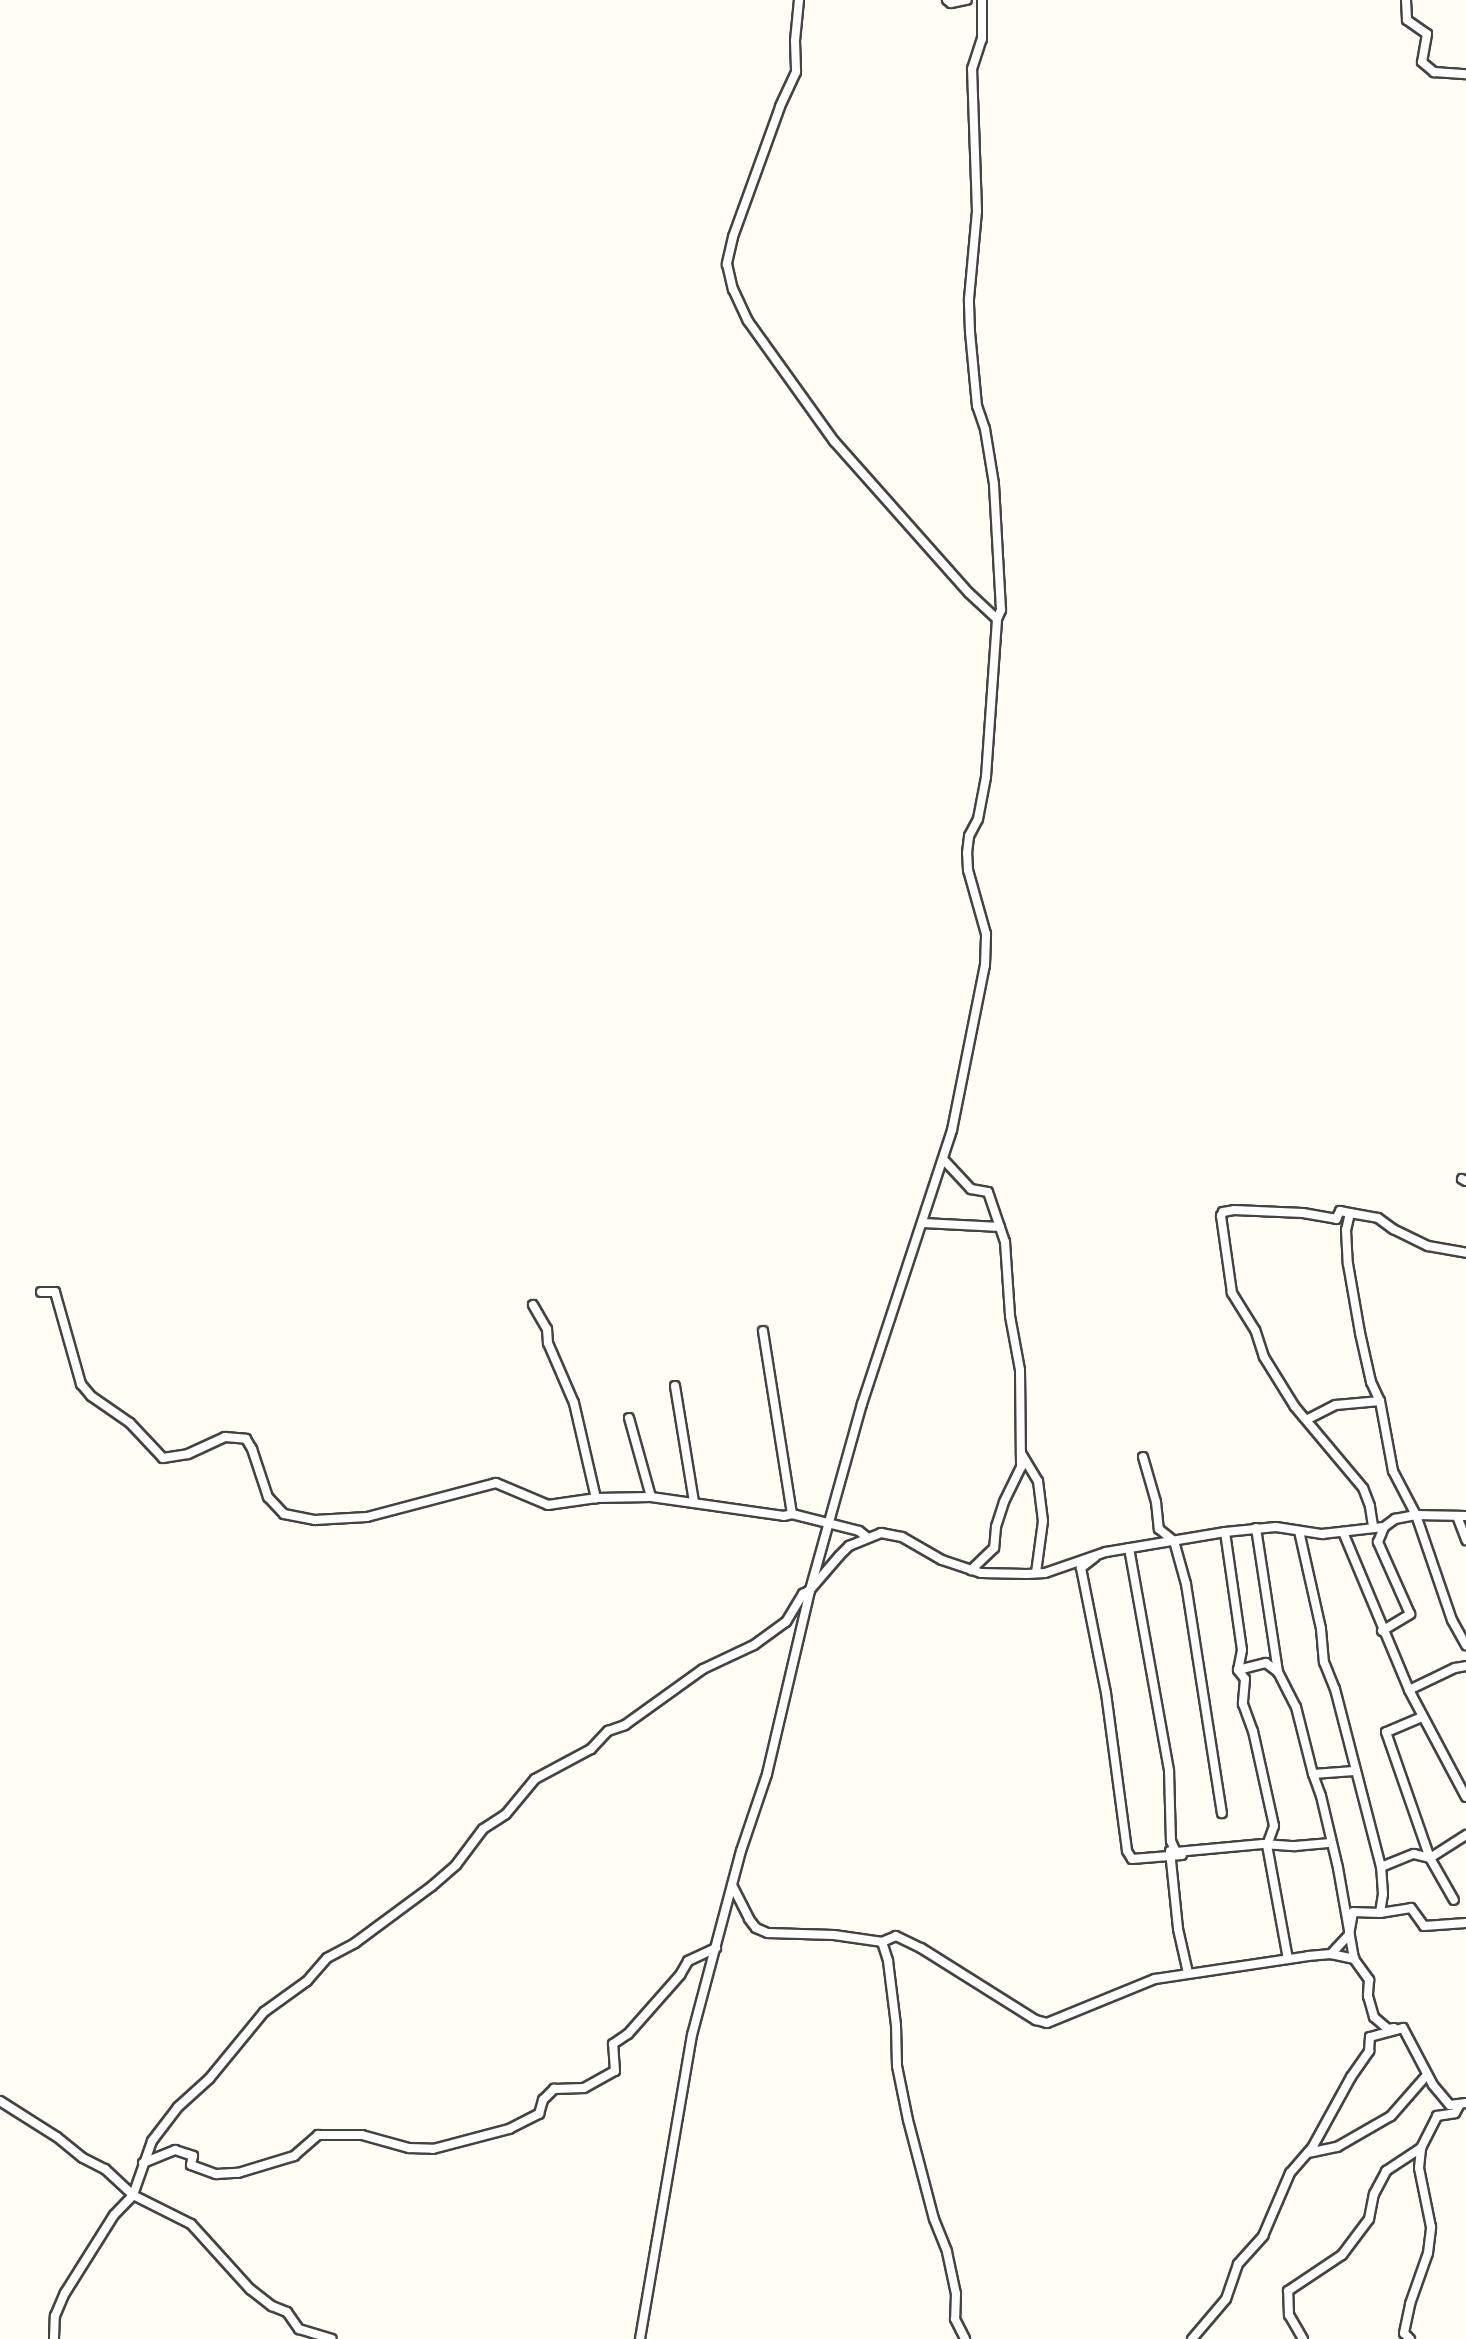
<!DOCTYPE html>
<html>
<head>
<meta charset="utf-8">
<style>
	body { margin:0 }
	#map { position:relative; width:1466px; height:2339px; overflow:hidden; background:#fffdf4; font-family:Bitter,serif }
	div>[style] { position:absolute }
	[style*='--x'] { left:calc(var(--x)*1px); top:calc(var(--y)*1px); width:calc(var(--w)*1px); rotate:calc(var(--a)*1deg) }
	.roads { filter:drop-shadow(2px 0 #434343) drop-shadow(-2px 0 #434343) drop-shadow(0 2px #434343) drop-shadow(0 -2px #434343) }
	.minor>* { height:8px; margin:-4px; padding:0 4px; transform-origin:4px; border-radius:4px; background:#fff }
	span { translate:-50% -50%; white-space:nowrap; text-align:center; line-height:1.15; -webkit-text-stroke:7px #fff; paint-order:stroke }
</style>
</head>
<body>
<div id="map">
	<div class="roads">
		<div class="minor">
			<div style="--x:799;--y:0;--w:41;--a:95.6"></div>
			<div style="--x:795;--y:41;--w:31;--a:88"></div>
			<div style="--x:796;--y:72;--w:38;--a:115"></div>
			<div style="--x:780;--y:107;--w:138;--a:109.9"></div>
			<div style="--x:733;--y:237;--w:28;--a:103"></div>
			<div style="--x:727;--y:264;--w:26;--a:77"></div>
			<div style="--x:733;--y:289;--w:35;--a:65"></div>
			<div style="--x:748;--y:321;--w:148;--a:54.4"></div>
			<div style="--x:834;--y:441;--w:203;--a:48.4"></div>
			<div style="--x:969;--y:593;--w:38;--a:43"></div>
			<div style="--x:947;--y:0;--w:5;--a:37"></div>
			<div style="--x:951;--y:3;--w:16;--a:-11"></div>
			<div style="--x:1406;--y:0;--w:20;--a:87"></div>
			<div style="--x:1407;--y:20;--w:24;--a:35"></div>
			<div style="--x:1427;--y:34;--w:28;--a:100"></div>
			<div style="--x:1422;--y:62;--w:16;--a:40"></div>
			<div style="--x:1434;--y:72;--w:32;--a:4"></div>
			<div style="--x:943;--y:1159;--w:41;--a:47"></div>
			<div style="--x:971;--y:1189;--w:17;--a:10"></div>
			<div style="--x:988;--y:1192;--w:53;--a:71.2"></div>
			<div style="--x:1005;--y:1242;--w:74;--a:86.1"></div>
			<div style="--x:1010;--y:1316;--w:55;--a:79.5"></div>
			<div style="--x:1020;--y:1370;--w:97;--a:89.4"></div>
			<div style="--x:1021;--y:1467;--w:39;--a:116"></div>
			<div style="--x:1004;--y:1502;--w:26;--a:108"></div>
			<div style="--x:996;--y:1527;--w:21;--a:95"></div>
			<div style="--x:994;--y:1548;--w:32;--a:136"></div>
			<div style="--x:1462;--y:1179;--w:4;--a:27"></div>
			<div style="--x:1350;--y:1213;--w:17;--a:103"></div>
			<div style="--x:1346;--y:1230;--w:34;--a:87"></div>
			<div style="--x:1348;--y:1264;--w:70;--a:80.1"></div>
			<div style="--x:1360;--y:1333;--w:50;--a:77.3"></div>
			<div style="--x:1371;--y:1382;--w:21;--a:65"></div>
			<div style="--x:1380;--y:1401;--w:71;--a:79.5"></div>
			<div style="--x:1393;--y:1471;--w:50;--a:62.4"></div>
			<div style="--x:1416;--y:1515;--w:111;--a:71.1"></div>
			<div style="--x:1452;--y:1620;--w:29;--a:61"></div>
			<div style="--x:923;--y:1223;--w:77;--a:3"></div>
			<div style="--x:41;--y:1292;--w:14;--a:0"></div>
			<div style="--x:55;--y:1292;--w:96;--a:74.2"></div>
			<div style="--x:81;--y:1384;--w:16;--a:50"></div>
			<div style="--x:91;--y:1396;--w:47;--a:34.7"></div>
			<div style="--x:130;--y:1423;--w:48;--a:46.7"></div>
			<div style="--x:163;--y:1458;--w:25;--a:-9"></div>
			<div style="--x:188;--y:1454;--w:41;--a:-24.7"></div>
			<div style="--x:225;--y:1437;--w:21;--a:5"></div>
			<div style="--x:246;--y:1439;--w:12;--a:59"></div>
			<div style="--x:252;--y:1449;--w:51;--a:71.6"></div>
			<div style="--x:268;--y:1497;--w:23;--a:47"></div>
			<div style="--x:284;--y:1514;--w:32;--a:11"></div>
			<div style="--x:315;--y:1520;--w:52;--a:-3.3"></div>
			<div style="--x:367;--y:1517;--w:133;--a:-14.8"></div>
			<div style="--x:496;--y:1483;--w:56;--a:22.9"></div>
			<div style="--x:548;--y:1505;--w:49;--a:-8.3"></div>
			<div style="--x:596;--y:1498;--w:55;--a:-1"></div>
			<div style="--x:651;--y:1497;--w:134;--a:8.1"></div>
			<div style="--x:784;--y:1516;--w:8;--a:-14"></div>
			<div style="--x:792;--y:1514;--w:69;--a:14.2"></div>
			<div style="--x:859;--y:1531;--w:11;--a:38"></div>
			<div style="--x:533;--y:1305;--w:28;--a:60"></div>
			<div style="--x:547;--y:1329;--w:14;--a:86"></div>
			<div style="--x:548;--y:1343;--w:65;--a:66.6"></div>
			<div style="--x:574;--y:1403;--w:98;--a:77"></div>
			<div style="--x:763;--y:1331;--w:185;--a:81"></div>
			<div style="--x:675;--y:1386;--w:118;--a:80.7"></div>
			<div style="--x:629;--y:1418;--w:82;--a:74.4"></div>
			<div style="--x:1308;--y:1419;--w:31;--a:-27"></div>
			<div style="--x:1336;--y:1405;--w:44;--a:-5.2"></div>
			<div style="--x:1021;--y:1453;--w:33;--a:59"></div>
			<div style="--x:1038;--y:1481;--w:40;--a:82.9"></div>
			<div style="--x:1043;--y:1521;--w:52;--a:97.7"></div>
			<div style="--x:1143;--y:1457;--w:47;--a:73.9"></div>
			<div style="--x:1156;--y:1502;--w:27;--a:84"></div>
			<div style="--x:1159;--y:1529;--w:19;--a:39"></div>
			<div style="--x:1174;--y:1541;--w:45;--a:74.4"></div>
			<div style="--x:1186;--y:1584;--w:232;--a:81.1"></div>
			<div style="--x:1457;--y:1516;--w:26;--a:69"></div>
			<div style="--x:1373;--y:1526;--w:20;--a:-99"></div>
			<div style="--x:1370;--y:1506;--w:19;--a:-111"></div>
			<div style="--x:1363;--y:1488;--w:106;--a:-130"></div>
			<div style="--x:1295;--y:1407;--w:59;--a:-121.8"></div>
			<div style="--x:1264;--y:1357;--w:28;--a:-108"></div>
			<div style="--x:1255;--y:1330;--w:44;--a:-121.9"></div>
			<div style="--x:1232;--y:1293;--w:78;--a:-98.1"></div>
			<div style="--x:1221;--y:1216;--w:4;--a:-63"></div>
			<div style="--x:1223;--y:1212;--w:11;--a:-10"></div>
			<div style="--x:1234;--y:1210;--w:69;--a:2.5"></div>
			<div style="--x:1303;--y:1213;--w:34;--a:10"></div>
			<div style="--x:1336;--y:1219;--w:9;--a:-63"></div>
			<div style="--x:1340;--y:1211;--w:10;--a:11"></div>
			<div style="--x:1350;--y:1213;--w:28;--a:10"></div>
			<div style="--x:1378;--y:1218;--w:19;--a:36"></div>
			<div style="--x:1393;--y:1229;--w:39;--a:26"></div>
			<div style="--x:1428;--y:1246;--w:39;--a:10"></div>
			<div style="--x:1256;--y:1528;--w:146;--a:81.3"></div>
			<div style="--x:1299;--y:1531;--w:100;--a:77.3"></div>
			<div style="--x:1321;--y:1629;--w:33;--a:85"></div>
			<div style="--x:1324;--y:1662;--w:29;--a:68"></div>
			<div style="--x:1335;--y:1689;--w:184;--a:75.5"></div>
			<div style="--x:1225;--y:1532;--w:119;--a:81.8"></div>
			<div style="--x:1242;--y:1650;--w:20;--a:101"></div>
			<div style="--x:1238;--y:1670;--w:11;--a:52"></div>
			<div style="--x:1245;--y:1679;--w:25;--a:95"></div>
			<div style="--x:1243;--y:1704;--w:29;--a:70"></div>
			<div style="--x:1253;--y:1731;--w:97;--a:77.5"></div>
			<div style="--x:1274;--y:1826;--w:20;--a:110"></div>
			<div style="--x:1267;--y:1845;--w:116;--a:79.6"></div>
			<div style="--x:1343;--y:1532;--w:171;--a:67.3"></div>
			<div style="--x:1409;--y:1690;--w:121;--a:62"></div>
			<div style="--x:1129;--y:1548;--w:227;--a:79.8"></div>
			<div style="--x:1169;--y:1771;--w:70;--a:88.4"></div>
			<div style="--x:1171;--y:1841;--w:12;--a:66"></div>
			<div style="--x:1176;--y:1852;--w:87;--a:-5.3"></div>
			<div style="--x:1263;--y:1844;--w:32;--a:4"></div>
			<div style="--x:1295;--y:1846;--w:36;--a:-5"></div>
			<div style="--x:1095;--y:1557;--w:18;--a:142"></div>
			<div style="--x:1081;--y:1568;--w:127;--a:78.7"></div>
			<div style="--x:1106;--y:1693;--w:159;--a:82.4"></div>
			<div style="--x:1127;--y:1851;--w:9;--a:58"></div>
			<div style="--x:1132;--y:1859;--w:50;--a:-4.6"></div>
			<div style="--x:1382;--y:1631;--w:33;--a:-31"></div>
			<div style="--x:1410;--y:1614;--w:79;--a:-114"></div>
			<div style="--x:1378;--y:1542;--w:16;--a:-68"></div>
			<div style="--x:1238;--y:1670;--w:29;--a:-14"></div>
			<div style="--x:1266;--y:1663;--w:15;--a:37"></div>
			<div style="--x:1278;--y:1672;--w:39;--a:63"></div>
			<div style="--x:1296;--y:1707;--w:69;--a:75.8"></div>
			<div style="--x:1409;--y:1690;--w:51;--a:-25.6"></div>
			<div style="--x:1455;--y:1668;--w:11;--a:-10"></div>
			<div style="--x:1422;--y:1717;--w:39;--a:157"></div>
			<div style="--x:1386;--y:1732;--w:133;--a:70.8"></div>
			<div style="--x:1430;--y:1858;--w:48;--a:60.3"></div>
			<div style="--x:1354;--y:1771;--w:41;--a:175.8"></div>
			<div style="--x:1313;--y:1774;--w:23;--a:70"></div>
			<div style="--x:1321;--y:1796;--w:74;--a:76.7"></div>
			<div style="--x:1338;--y:1868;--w:92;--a:80"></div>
			<div style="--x:1354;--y:1959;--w:26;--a:54"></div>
			<div style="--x:1369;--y:1980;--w:16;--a:94"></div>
			<div style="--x:1368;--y:1996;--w:22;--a:74"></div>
			<div style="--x:1374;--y:2017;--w:18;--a:41"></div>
			<div style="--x:1388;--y:2029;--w:6;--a:-9"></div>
			<div style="--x:1170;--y:1851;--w:78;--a:84.1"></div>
			<div style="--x:1178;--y:1929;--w:45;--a:77.2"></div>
			<div style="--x:732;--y:1885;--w:38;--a:63"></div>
			<div style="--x:749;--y:1919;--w:11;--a:52"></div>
			<div style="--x:756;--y:1928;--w:13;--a:23"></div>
			<div style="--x:768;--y:1933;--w:66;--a:1.7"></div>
			<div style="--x:834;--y:1935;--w:49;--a:8.3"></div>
			<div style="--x:882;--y:1942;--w:15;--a:-23"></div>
			<div style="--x:896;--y:1936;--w:28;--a:26"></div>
			<div style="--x:921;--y:1948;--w:136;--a:32.1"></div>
			<div style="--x:1036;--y:2020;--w:11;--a:15"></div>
			<div style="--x:1047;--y:2023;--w:117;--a:-22.2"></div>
			<div style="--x:1155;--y:1979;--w:155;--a:-8.5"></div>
			<div style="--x:1308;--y:1956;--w:23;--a:-5"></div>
			<div style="--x:1331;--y:1954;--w:24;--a:12"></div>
			<div style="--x:1380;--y:1913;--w:19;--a:-81"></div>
			<div style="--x:1383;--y:1894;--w:27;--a:-94"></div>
			<div style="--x:1381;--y:1867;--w:35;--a:-22"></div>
			<div style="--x:1414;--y:1854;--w:16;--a:14"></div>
			<div style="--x:1430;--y:1858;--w:43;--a:-32.6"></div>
			<div style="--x:882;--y:1942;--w:20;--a:72"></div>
			<div style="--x:888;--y:1961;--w:64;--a:82.9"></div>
			<div style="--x:896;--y:2025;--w:41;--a:88.6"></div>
			<div style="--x:897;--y:2066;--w:55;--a:78.5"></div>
			<div style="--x:908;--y:2120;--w:102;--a:75.3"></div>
			<div style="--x:934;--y:2219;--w:35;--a:68"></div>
			<div style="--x:947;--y:2252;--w:43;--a:77.9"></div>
			<div style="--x:956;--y:2294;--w:25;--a:92"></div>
			<div style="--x:955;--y:2319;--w:22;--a:63"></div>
			<div style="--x:1331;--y:1954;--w:26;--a:-47"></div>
			<div style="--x:1349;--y:1935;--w:23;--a:-80"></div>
			<div style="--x:1353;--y:1912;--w:27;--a:2"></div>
			<div style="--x:1380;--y:1913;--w:31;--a:-9"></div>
			<div style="--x:1411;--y:1908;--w:22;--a:54"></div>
			<div style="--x:1424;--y:1926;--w:42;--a:-4.1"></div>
			<div style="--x:1403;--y:2028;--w:64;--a:62.2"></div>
			<div style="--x:1433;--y:2085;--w:26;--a:50"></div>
			<div style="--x:1450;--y:2105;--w:16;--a:-7"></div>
			<div style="--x:0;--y:2101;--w:67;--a:32.3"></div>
			<div style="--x:57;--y:2137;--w:33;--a:39"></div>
			<div style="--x:83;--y:2158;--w:25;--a:27"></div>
			<div style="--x:105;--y:2169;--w:38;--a:43"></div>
			<div style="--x:133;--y:2195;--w:65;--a:26.6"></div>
			<div style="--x:191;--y:2224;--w:88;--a:47.8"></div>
			<div style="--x:250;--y:2289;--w:28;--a:38"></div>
			<div style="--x:272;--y:2306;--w:16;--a:22"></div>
			<div style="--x:287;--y:2312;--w:21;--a:55"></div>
			<div style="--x:299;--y:2329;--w:34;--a:17"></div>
			<div style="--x:1308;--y:2153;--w:30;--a:-12"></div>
			<div style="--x:1337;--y:2147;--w:62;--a:-29.9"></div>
			<div style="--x:1391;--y:2116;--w:53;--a:-48.8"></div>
			<div style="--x:143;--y:2163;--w:35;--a:-22"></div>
			<div style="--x:175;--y:2150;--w:19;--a:18"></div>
			<div style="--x:193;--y:2156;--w:9;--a:103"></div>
			<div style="--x:191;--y:2165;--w:27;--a:20"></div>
			<div style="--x:216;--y:2174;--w:22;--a:-3"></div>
			<div style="--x:238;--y:2173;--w:59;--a:-16.9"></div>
			<div style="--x:294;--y:2156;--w:32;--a:-41"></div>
			<div style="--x:318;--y:2135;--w:44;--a:0"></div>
			<div style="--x:362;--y:2135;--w:49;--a:15.5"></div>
			<div style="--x:409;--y:2148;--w:24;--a:2"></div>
			<div style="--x:433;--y:2149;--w:79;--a:-14.7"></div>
			<div style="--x:509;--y:2129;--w:34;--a:-27"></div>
			<div style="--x:539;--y:2114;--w:15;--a:-74"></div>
			<div style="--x:543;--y:2100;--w:16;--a:-45"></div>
			<div style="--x:554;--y:2089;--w:30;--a:-2"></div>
			<div style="--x:584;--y:2088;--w:35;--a:-29"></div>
			<div style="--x:615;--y:2071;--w:27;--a:-94"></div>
			<div style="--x:613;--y:2044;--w:18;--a:-34"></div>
			<div style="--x:628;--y:2034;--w:79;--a:-48.6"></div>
			<div style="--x:680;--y:1975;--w:16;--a:-60"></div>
			<div style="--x:688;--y:1961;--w:31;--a:-25"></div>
			<div style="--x:54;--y:2339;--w:23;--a:-88"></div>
			<div style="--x:55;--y:2316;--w:25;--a:-67"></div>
			<div style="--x:65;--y:2293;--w:92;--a:-57.9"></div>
			<div style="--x:114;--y:2215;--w:28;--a:-46"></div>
			<div style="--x:133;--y:2195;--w:57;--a:-70.6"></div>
			<div style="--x:152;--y:2141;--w:43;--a:-52.6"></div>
			<div style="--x:178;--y:2107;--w:42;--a:-42.1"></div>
			<div style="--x:209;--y:2079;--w:87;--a:-50.6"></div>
			<div style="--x:264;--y:2012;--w:53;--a:-35.8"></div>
			<div style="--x:307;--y:1981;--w:30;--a:-49"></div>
			<div style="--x:327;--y:1958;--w:32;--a:-28"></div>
			<div style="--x:355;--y:1943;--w:96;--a:-36.5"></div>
			<div style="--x:432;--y:1886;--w:32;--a:-41"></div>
			<div style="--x:456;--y:1865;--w:45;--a:-53.1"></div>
			<div style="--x:483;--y:1829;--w:27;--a:-33"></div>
			<div style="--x:506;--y:1814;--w:45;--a:-50.4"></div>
			<div style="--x:535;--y:1779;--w:64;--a:-28.2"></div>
			<div style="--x:591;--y:1749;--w:25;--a:-47"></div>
			<div style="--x:608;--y:1731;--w:18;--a:-19"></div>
			<div style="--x:625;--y:1725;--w:96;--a:-35.7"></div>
			<div style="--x:703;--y:1669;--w:56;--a:-25.2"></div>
			<div style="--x:754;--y:1645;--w:39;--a:-36"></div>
			<div style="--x:786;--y:1622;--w:33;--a:-59"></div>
			<div style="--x:803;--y:1594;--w:8;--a:-30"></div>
			<div style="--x:810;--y:1590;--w:193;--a:-74.4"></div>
			<div style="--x:862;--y:1404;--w:288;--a:-71.8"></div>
			<div style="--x:952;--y:1130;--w:168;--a:-78.7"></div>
			<div style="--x:985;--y:965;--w:31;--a:-88"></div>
			<div style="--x:986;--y:934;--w:66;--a:-105.7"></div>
			<div style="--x:968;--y:870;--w:17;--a:-93"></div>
			<div style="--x:967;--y:853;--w:17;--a:-83"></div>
			<div style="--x:969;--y:836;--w:19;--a:-62"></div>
			<div style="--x:978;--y:819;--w:43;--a:-79.2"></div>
			<div style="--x:986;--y:777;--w:158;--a:-86"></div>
			<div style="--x:997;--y:619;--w:10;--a:-66"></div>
			<div style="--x:1001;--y:610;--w:126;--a:-93.2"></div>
			<div style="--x:994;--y:484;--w:56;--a:-99.3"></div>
			<div style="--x:985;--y:429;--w:24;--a:-109"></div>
			<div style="--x:977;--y:406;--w:74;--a:-95.4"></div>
			<div style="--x:970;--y:332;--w:33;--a:-92"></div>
			<div style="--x:969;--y:299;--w:88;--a:-84.8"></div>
			<div style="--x:977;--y:211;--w:142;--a:-92"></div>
			<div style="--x:972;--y:69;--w:32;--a:-72"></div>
			<div style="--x:982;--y:39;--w:39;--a:-90"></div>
			<div style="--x:640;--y:2339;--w:308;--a:-80.3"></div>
			<div style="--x:692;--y:2035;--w:190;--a:-75.1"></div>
			<div style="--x:741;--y:1851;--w:81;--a:-71.3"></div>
			<div style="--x:767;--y:1774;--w:189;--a:-76.8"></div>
			<div style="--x:810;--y:1590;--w:45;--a:-49.5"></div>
			<div style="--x:839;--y:1556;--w:14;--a:-45"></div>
			<div style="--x:849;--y:1546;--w:35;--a:-22"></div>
			<div style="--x:881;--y:1533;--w:21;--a:11"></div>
			<div style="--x:902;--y:1537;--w:46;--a:29.9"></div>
			<div style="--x:942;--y:1560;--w:41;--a:18.4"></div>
			<div style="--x:981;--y:1573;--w:46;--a:1.2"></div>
			<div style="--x:1027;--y:1574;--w:18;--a:-3"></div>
			<div style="--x:1045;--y:1573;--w:65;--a:-19"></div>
			<div style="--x:1106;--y:1552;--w:121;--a:-9.5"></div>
			<div style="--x:1225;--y:1532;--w:51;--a:-5.6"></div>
			<div style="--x:1276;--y:1527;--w:47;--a:8.7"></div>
			<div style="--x:1322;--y:1534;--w:62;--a:-6.4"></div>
			<div style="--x:1384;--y:1527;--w:14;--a:-36"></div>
			<div style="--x:1395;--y:1519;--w:21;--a:-11"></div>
			<div style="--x:1416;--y:1515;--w:50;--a:1.1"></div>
			<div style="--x:1192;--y:2339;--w:52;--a:-49.6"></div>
			<div style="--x:1226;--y:2299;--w:37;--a:-71"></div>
			<div style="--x:1238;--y:2264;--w:38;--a:-48"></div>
			<div style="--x:1263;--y:2236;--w:69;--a:-66.8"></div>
			<div style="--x:1290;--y:2173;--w:33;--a:-49"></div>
			<div style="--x:1312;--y:2148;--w:81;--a:-61.2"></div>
			<div style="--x:1351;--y:2077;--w:32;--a:-55"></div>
			<div style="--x:1369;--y:2051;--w:14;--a:-86"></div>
			<div style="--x:1370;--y:2037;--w:34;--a:-15"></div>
			<div style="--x:1303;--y:2339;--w:28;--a:-120"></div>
			<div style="--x:1289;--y:2315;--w:24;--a:-92"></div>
			<div style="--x:1288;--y:2291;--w:65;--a:-33.7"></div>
			<div style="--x:1342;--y:2255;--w:45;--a:-53.1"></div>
			<div style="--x:1369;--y:2219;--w:25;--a:-79"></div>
			<div style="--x:1374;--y:2194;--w:26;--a:-62"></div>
			<div style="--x:1386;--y:2171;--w:42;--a:-33.3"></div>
			<div style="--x:1410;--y:2339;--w:8;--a:-135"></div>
			<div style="--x:1404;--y:2333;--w:30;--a:-78"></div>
			<div style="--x:1410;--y:2304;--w:54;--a:-70.6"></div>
			<div style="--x:1428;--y:2253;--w:26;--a:-83"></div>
			<div style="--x:1431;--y:2227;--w:60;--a:-101.5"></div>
			<div style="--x:1419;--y:2168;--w:20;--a:-84"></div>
			<div style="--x:1421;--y:2148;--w:36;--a:-63"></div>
			<div style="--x:1437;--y:2116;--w:18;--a:-9"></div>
			<div style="--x:1455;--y:2113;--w:10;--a:-61"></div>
		</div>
	</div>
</div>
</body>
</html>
